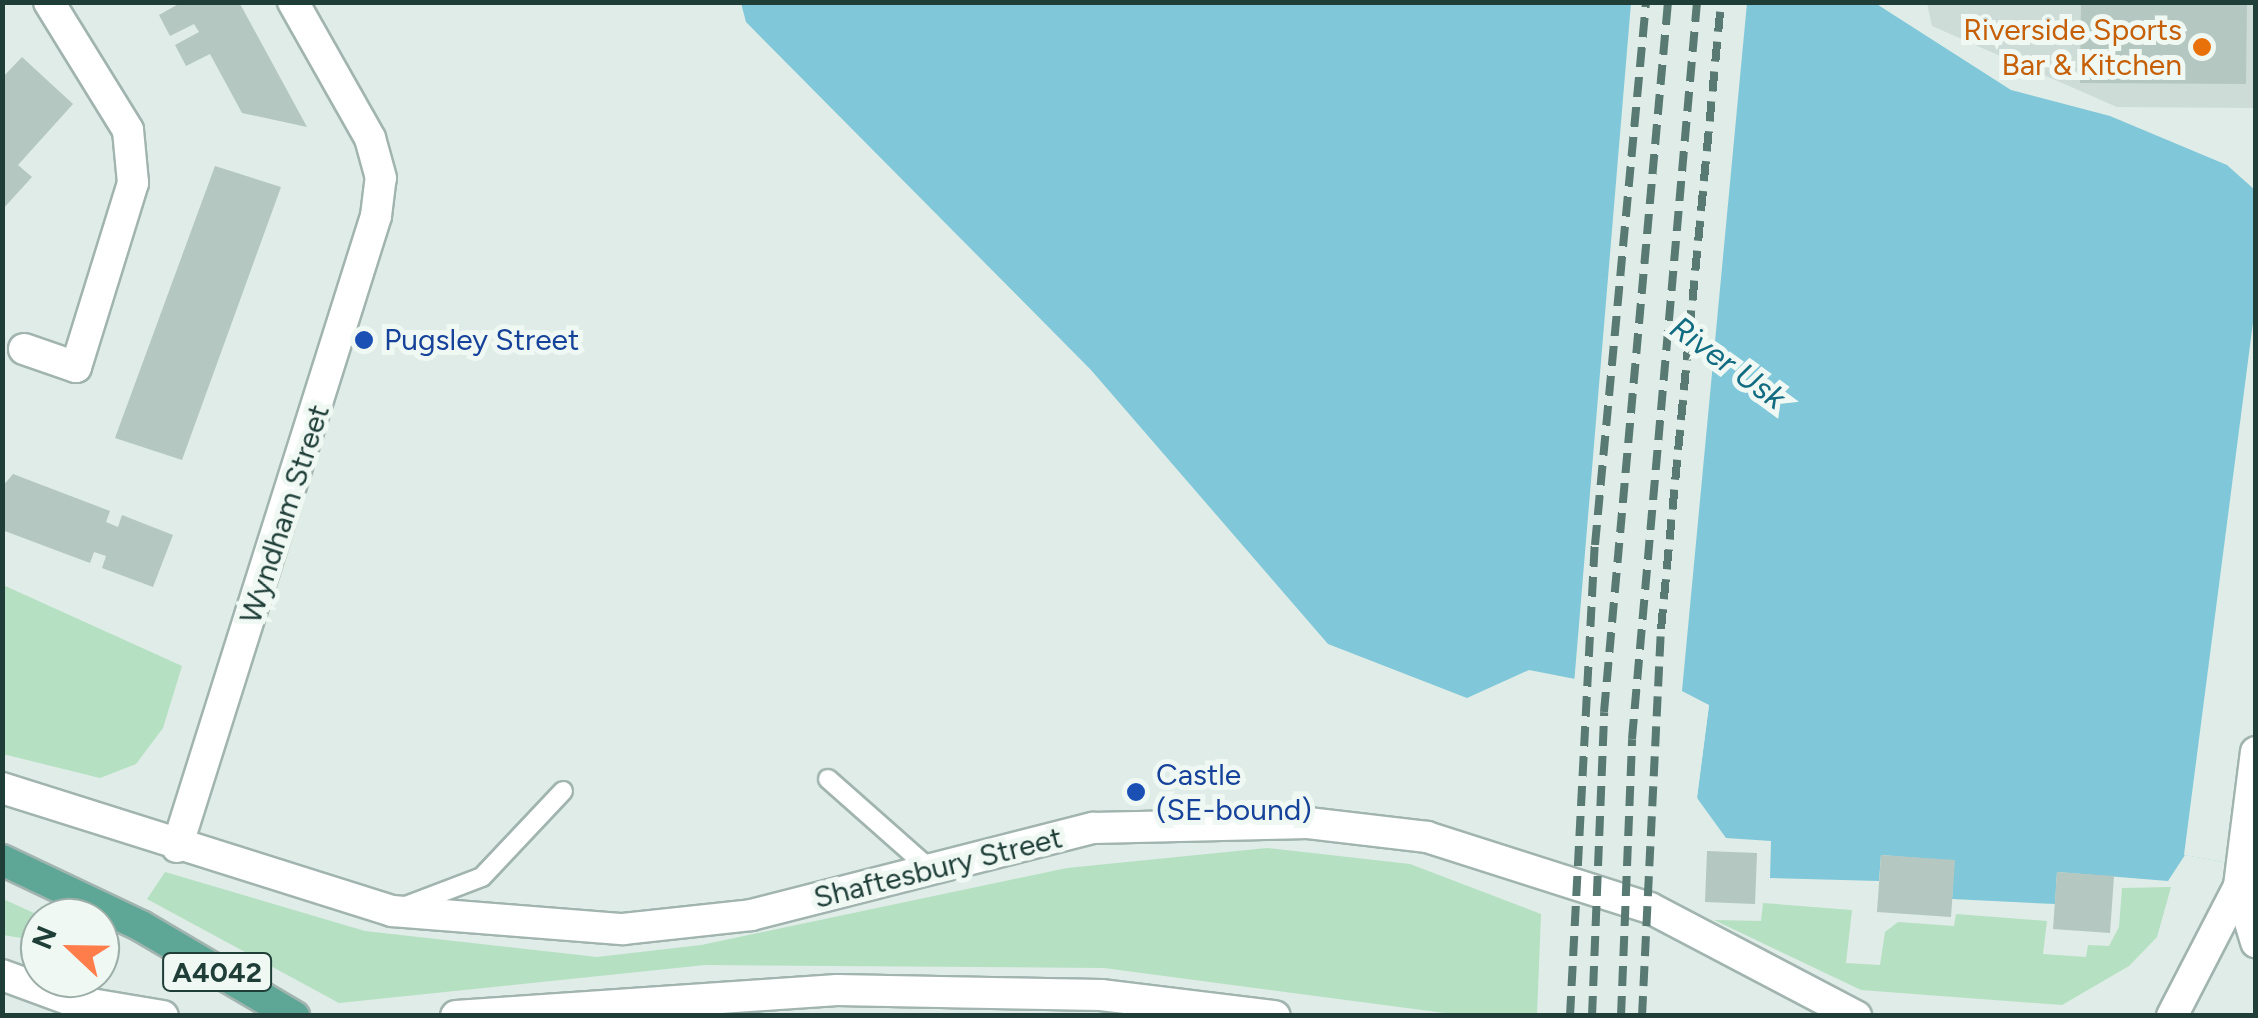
<!DOCTYPE html>
<html>
<head>
<meta charset="utf-8">
<style>
	body { margin:0 }
	#map { position:relative; width:2258px; height:1018px; overflow:hidden; background:#dfece7; font-family:Figtree,sans-serif }
	div>[style] { position:absolute }
	[style*='--x'] { left:calc(var(--x)*1px); top:calc(var(--y)*1px); width:calc(var(--w)*1px); rotate:calc(var(--a)*1deg) }
	.built>* { inset:0; background:#cddcd6 }
	.green>* { inset:0; background:#b5e0c2 }
	.water>* { inset:0; background:#80c8d9 }
	.pier>* { inset:0; background:#dfece7 }
	.building>* { inset:0; background:#b4c7c0 }
	.roads { filter:drop-shadow(2px 0 #a1b4af) drop-shadow(-2px 0 #a1b4af) drop-shadow(0 2px #a1b4af) drop-shadow(0 -2px #a1b4af) }
	.lane>* { height:18px; margin:-9px; padding:0 9px; transform-origin:9px; border-radius:9px; background:#fff }
	.street>* { height:30px; margin:-15px; padding:0 15px; transform-origin:15px; border-radius:15px; background:#fff }
	.secondary>* { height:30px; margin:-15px; padding:0 15px; transform-origin:15px; border-radius:15px; background:#fff }
	.primary>* { height:30px; margin:-15px; padding:0 15px; transform-origin:15px; border-radius:15px; background:#5ea797 }
	.rail>* { height:8px; margin-top:-4px; transform-origin:0; background:repeating-linear-gradient(90deg,#587a72 0 20px,transparent 0 30px) }
	.dots>* { width:28px; height:28px; translate:-50% -50%; box-sizing:border-box; border:5px solid #f0f8f4; border-radius:50% }
	span { translate:-50% -50%; white-space:nowrap; text-align:center; line-height:1.15; -webkit-text-stroke:10px #f0f8f4; paint-order:stroke }
	.shield-label span { padding:2px 8px; background:#f0f8f4; border:2px solid; border-radius:8px; -webkit-text-stroke-width:0 }
	.shield-label { font-size:28px; color:#1e3e37; font-weight:700 }
	.food-label { font-size:30px; color:#c56008 }
	.right { translate:-100% -50%; text-align:right }
	.transit-label { font-size:30px; color:#164399 }
	.left { translate:0 -50%; text-align:left }
	.street-label { font-size:30px; color:#1e3e37 }
	.water-label { font-size:32px; color:#116b81; font-style:italic }
	.frame { position:absolute; inset:0; border:5px solid #1e3e37; pointer-events:none }
	.north { position:absolute; left:20px; top:898px; width:100px; height:100px; box-sizing:border-box; background:#f0f8f4; border:2px solid #9caea8; border-radius:50%; rotate:292deg; font-size:28px; font-weight:700; line-height:40px; text-align:center; color:#1e3e37 }
	.north::after { content:''; display:block; margin:auto; width:35px; height:45px; background:#ff7d4a; clip-path:polygon(50% 0,100% 100%,50% 72%,0 100%) }
</style>
</head>
<body>
<div id="map">
	<div class="built">
		<div style="clip-path:polygon(1927px 3px,2255px 3px,2255px 108px,2117px 107px,1932px 26px)"></div>
	</div>
	<div class="green">
		<div style="clip-path:polygon(3px 585px,182px 666px,163px 728px,136px 764px,100px 778px,3px 754px)"></div>
		<div style="clip-path:polygon(1267px 848px,1410px 864px,1541px 914px,1537px 1015px,1460px 1015px,1104px 968px,705px 965px,339px 1003px,147px 899px,165px 872px,365px 931px,597px 957px,701px 945px,1067px 868px)"></div>
		<div style="clip-path:polygon(2171px 887px,2157px 937px,2129px 966px,2062px 1005px,1861px 990px,1714px 920px,1761px 921px,1763px 903px,1852px 910px,1846px 963px,1880px 965px,1885px 932px,1898px 922px,1954px 926px,1956px 914px,2047px 921px,2043px 954px,2086px 957px,2088px 945px,2109px 946px,2119px 927px,2122px 888px)"></div>
		<div style="clip-path:polygon(3px 899px,45px 918px,40px 941px,3px 935px)"></div>
	</div>
	<div class="water">
		<div style="clip-path:polygon(741px 3px,1875px 3px,2011px 90px,2110px 116px,2227px 165px,2256px 191px,2255px 868px,2185px 855px,2168px 881px,2057px 872px,2055px 904px,1952px 899px,1954px 861px,1881px 855px,1879px 881px,1770px 878px,1771px 841px,1726px 838px,1697px 798px,1709px 705px,1529px 670px,1467px 698px,1328px 644px,1091px 370px,746px 22px)"></div>
	</div>
	<div class="pier">
		<div style="clip-path:polygon(1631px 3px,1747px 3px,1682px 691px,1709px 705px,1697px 797px,1703px 815px,1692px 798px,1704px 709px,1574px 684px)"></div>
		<div style="clip-path:polygon(2255px 307px,2255px 868px,2184px 855px)"></div>
	</div>
	<div class="building">
		<div style="clip-path:polygon(182px 2px,239px 2px,307px 127px,242px 113px,210px 54px,186px 66px,175px 45px,199px 32px,194px 24px,170px 36px,159px 15px)"></div>
		<div style="clip-path:polygon(2081px 2px,2247px 2px,2246px 84px,2080px 83px)"></div>
		<div style="clip-path:polygon(22px 57px,73px 104px,18px 165px,32px 177px,2px 210px,2px 78px)"></div>
		<div style="clip-path:polygon(215px 166px,281px 187px,182px 460px,115px 438px)"></div>
		<div style="clip-path:polygon(13px 474px,110px 511px,106px 522px,118px 527px,122px 515px,173px 535px,153px 587px,102px 568px,106px 556px,94px 552px,90px 563px,2px 530px,2px 487px)"></div>
		<div style="clip-path:polygon(1707px 851px,1757px 853px,1755px 904px,1705px 902px)"></div>
		<div style="clip-path:polygon(1881px 855px,1955px 860px,1951px 917px,1877px 912px)"></div>
		<div style="clip-path:polygon(2057px 872px,2114px 876px,2110px 933px,2053px 929px)"></div>
	</div>
	<div class="roads">
		<div class="lane">
			<div style="--x:828;--y:779;--w:139;--a:41.5"></div>
			<div style="--x:406;--y:906;--w:81;--a:-20.9"></div>
			<div style="--x:482;--y:877;--w:118;--a:-46.7"></div>
		</div>
		<div class="street">
			<div style="--x:24;--y:349;--w:55;--a:19.1"></div>
			<div style="--x:76;--y:367;--w:193;--a:-72.8"></div>
			<div style="--x:133;--y:183;--w:53;--a:-95.4"></div>
			<div style="--x:128;--y:130;--w:150;--a:-121.7"></div>
			<div style="--x:177;--y:847;--w:662;--a:-72.5"></div>
			<div style="--x:376;--y:216;--w:38;--a:-83"></div>
			<div style="--x:381;--y:178;--w:41;--a:-105.4"></div>
			<div style="--x:370;--y:138;--w:156;--a:-119.5"></div>
		</div>
		<div class="secondary">
			<div style="--x:2;--y:788;--w:409;--a:17.5"></div>
			<div style="--x:392;--y:911;--w:232;--a:4.5"></div>
			<div style="--x:623;--y:929;--w:129;--a:-6.2"></div>
			<div style="--x:751;--y:915;--w:353;--a:-14.3"></div>
			<div style="--x:1093;--y:828;--w:215;--a:-1.3"></div>
			<div style="--x:1308;--y:823;--w:120;--a:6.7"></div>
			<div style="--x:1427;--y:837;--w:234;--a:17.7"></div>
			<div style="--x:1650;--y:908;--w:233;--a:27.7"></div>
			<div style="--x:2239;--y:886;--w:59;--a:73.1"></div>
			<div style="--x:2;--y:975;--w:76;--a:20.1"></div>
			<div style="--x:73;--y:1001;--w:91;--a:9.5"></div>
			<div style="--x:456;--y:1016;--w:382;--a:-3.9"></div>
			<div style="--x:837;--y:990;--w:264;--a:1.1"></div>
			<div style="--x:1101;--y:995;--w:175;--a:6.9"></div>
			<div style="--x:2172;--y:1016;--w:146;--a:-62.7"></div>
			<div style="--x:2239;--y:886;--w:135;--a:-82.8"></div>
		</div>
		<div class="primary">
			<div style="--x:2;--y:860;--w:154;--a:25.4"></div>
			<div style="--x:141;--y:926;--w:178;--a:30.5"></div>
		</div>
	</div>
	<div class="rail">
		<div style="--x:1570;--y:1016;--w:472;--a:-87"></div>
		<div style="--x:1595;--y:545;--w:545;--a:-84.63"></div>
		<div style="--x:1592;--y:1016;--w:304;--a:-87.7"></div>
		<div style="--x:1604;--y:712;--w:713;--a:-84.85"></div>
		<div style="--x:1621;--y:1016;--w:277;--a:-87.7"></div>
		<div style="--x:1632;--y:739;--w:740;--a:-84.96"></div>
		<div style="--x:1642;--y:1016;--w:387;--a:-87.2"></div>
		<div style="--x:1661;--y:629;--w:630;--a:-84.53"></div>
	</div>
	<div class="dots">
		<div style="left:2202px;top:47px;background:#e8710a"></div>
		<div style="left:364px;top:340px;background:#1a4fb4"></div>
		<div style="left:1136px;top:792px;background:#1a4fb4"></div>
	</div>
	<div class="shield-label">
		<span style="left:217px;top:972px">A4042</span>
	</div>
	<div class="food-label">
		<span class="right" style="left:2182px;top:47px">Riverside Sports<br>Bar &amp; Kitchen</span>
	</div>
	<div class="transit-label">
		<span class="left" style="left:384px;top:340px">Pugsley Street</span>
		<span class="left" style="left:1156px;top:792px">Castle<br>(SE-bound)</span>
	</div>
	<div class="street-label">
		<span style="left:285px;top:514px;rotate:-72deg">Wyndham Street</span>
		<span style="left:938px;top:868px;rotate:-14deg">Shaftesbury Street</span>
	</div>
	<div class="water-label">
		<span style="left:1728px;top:363px;rotate:36deg">River Usk</span>
	</div>
	<div class="frame"></div>
	<div class="north">N</div>
</div>
</body>
</html>
